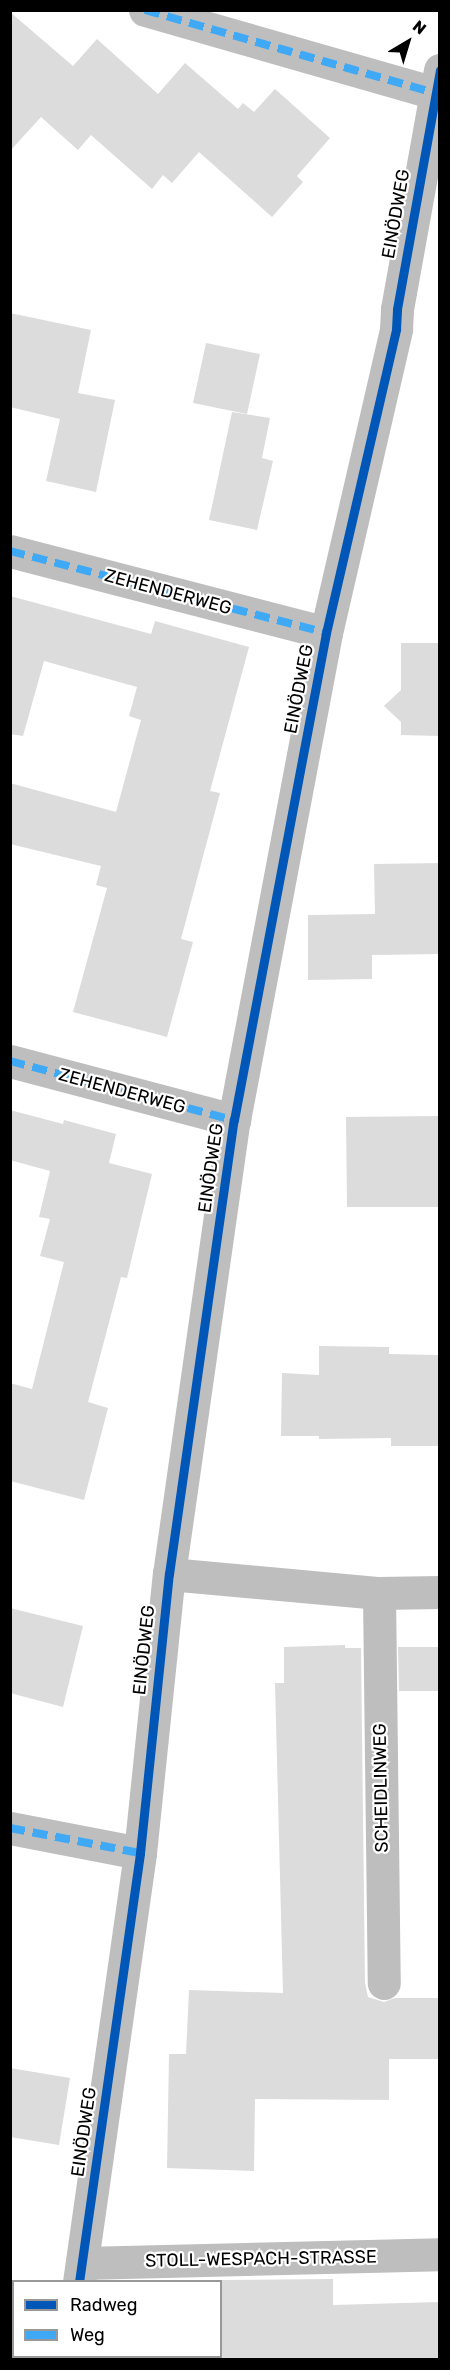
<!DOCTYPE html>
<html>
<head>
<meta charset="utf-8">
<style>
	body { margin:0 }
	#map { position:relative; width:450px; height:2370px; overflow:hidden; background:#fff; font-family:Rubik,sans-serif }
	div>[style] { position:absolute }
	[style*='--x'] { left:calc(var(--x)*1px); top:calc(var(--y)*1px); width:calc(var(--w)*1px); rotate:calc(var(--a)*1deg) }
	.building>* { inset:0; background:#dcdcdc }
	.minor>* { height:33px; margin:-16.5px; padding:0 16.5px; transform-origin:16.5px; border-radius:16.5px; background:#bebebe }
	.quiet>* { height:8px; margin-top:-4px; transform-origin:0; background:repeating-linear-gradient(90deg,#3fa9f5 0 15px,transparent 0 23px) }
	.cycleway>* { height:9px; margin:-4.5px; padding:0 4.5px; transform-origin:4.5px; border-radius:4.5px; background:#0057b8 }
	span { translate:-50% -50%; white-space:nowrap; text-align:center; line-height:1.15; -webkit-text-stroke:4.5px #fff; paint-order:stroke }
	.street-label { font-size:18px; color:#000 }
	.frame { position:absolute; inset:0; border:12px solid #000; pointer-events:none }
	.legend { position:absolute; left:12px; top:2280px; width:210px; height:78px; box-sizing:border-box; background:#fff; border:2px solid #999; margin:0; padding:8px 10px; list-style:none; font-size:18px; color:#000 }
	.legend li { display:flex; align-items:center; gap:12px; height:30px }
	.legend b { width:30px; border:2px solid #999 }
	.north { position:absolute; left:378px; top:12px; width:60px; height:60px; -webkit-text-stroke:4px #fff; paint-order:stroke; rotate:38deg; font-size:16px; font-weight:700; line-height:24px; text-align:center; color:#000 }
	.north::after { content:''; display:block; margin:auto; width:21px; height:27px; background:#000; clip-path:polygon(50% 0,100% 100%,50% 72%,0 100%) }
</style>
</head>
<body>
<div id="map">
	<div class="building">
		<div style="clip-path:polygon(10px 12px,73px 66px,97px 39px,158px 94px,185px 63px,238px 109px,243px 103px,254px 112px,275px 89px,330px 138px,297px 176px,303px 182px,272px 217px,199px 152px,172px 183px,163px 175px,152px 189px,91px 135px,78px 150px,41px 117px,10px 151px)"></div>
		<div style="clip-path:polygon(10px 313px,91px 330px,78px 393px,115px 400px,96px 492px,46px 481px,60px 419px,10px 407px)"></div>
		<div style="clip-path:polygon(206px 343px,260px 354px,247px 414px,193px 403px)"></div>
		<div style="clip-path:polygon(232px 412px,270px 418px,262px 458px,273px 461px,257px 530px,209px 520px)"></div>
		<div style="clip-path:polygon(10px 596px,151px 634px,155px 621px,249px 647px,210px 791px,220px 793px,181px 939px,193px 942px,167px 1037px,73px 1012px,107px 888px,96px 885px,101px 866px,10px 844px,10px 783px,116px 812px,141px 720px,129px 716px,137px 687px,44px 661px,23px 736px,10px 734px)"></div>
		<div style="clip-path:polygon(401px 643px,440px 643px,440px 736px,401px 735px,401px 722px,384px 706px,401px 690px)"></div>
		<div style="clip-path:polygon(440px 863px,440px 954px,372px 955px,372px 979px,308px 980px,308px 915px,375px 914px,374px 864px)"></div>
		<div style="clip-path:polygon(10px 1110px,63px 1124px,64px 1120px,116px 1134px,109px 1163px,152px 1174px,127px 1278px,121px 1277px,88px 1402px,108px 1408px,84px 1500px,10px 1481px,10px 1383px,32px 1389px,64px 1262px,40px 1256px,50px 1219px,39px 1217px,50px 1171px,10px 1160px)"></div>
		<div style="clip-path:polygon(440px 1116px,440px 1207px,347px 1207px,346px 1117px)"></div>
		<div style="clip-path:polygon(319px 1346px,389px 1347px,389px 1354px,440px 1355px,440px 1446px,391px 1446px,391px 1438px,319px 1439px,319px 1436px,281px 1436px,282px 1373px,319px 1375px)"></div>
		<div style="clip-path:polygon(10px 1608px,83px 1626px,63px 1707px,10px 1693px)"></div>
		<div style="clip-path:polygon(345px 1645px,345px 1648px,361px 1648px,365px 1983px,368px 1997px,384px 2002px,395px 1998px,440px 1998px,440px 2059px,389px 2059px,389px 2100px,255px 2099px,254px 2171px,167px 2168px,169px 2054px,186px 2054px,189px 1990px,283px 1993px,275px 1683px,284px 1683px,284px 1647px)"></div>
		<div style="clip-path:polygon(398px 1647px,440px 1647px,440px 1691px,399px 1691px)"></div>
		<div style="clip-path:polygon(10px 2068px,70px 2078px,59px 2145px,10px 2137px)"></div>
		<div style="clip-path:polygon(333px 2279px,333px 2305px,440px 2302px,440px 2360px,220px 2360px,220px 2280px)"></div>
	</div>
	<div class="minor">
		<div style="--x:145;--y:10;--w:301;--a:16"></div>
		<div style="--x:10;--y:551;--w:326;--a:14.5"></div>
		<div style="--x:10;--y:1061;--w:232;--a:14.8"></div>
		<div style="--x:169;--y:1574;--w:211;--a:5.2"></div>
		<div style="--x:379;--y:1593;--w:61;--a:-0.9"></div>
		<div style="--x:379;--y:1593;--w:390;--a:89.3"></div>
		<div style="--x:10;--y:1828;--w:132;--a:10.9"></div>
		<div style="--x:83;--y:2263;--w:357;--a:-1.4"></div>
		<div style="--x:79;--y:2282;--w:433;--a:-81.9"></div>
		<div style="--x:140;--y:1853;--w:281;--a:-84.1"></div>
		<div style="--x:169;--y:1574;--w:459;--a:-81.9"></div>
		<div style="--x:234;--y:1120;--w:496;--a:-79.3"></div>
		<div style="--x:326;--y:633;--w:312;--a:-77"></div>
		<div style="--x:396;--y:329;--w:20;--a:-87"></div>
		<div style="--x:397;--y:309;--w:243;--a:-79.8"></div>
		<div style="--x:10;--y:2319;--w:4;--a:14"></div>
		<div style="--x:64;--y:2360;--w:4;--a:-90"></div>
	</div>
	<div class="quiet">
		<div style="--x:145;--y:10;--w:301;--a:16"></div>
		<div style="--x:10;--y:551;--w:326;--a:14.5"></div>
		<div style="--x:10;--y:1061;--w:232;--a:14.8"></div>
		<div style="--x:10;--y:1828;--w:132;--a:10.9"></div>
		<div style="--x:10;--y:2319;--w:4;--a:14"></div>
	</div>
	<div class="cycleway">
		<div style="--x:79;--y:2282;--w:433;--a:-81.9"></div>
		<div style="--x:140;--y:1853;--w:281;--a:-84.1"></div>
		<div style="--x:169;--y:1574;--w:459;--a:-81.9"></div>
		<div style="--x:234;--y:1120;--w:496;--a:-79.3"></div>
		<div style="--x:326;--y:633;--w:312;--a:-77"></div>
		<div style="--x:396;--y:329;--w:20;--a:-87"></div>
		<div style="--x:397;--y:309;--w:243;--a:-79.8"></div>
	</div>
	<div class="street-label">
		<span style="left:396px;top:214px;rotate:-80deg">EINÖDWEG</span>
		<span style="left:168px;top:592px;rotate:15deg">ZEHENDERWEG</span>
		<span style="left:299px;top:689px;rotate:-79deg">EINÖDWEG</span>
		<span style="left:122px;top:1091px;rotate:15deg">ZEHENDERWEG</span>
		<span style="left:211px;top:1168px;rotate:-82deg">EINÖDWEG</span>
		<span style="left:144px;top:1650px;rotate:-84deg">EINÖDWEG</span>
		<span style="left:381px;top:1788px;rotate:-91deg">SCHEIDLINWEG</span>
		<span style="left:84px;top:2132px;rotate:-82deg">EINÖDWEG</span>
		<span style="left:261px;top:2259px;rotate:-1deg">STOLL-WESPACH-STRASSE</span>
	</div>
	<div class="frame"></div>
	<ul class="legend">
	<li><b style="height:8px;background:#0057b8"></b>Radweg</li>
	<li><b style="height:8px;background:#3fa9f5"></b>Weg</li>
	</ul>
	<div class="north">N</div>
</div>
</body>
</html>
